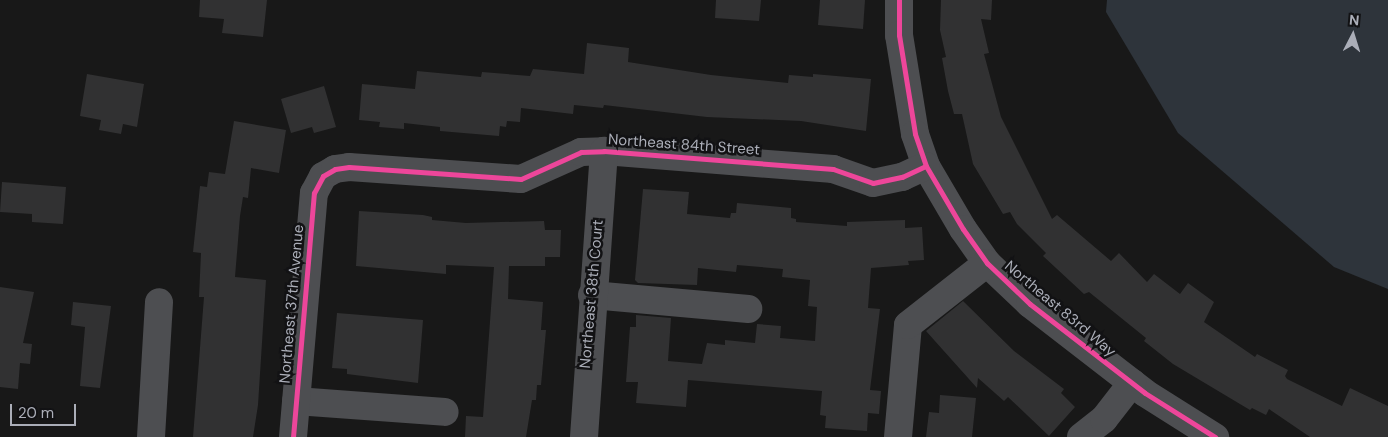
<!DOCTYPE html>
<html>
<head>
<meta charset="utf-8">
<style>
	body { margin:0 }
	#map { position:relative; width:1388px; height:437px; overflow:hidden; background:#181818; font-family:"DM Sans",sans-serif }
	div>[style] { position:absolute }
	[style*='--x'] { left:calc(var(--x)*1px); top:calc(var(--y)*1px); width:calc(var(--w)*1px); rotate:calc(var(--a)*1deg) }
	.water>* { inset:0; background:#2e343b }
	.building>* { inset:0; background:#313132 }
	.minor>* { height:28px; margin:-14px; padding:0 14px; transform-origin:14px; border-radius:14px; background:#4d4e51 }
	.cycleway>* { height:5px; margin:-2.5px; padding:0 2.5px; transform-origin:2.5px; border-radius:2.5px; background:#ed469a }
	span { translate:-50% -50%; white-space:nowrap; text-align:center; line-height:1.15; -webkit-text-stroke:5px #121214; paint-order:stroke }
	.street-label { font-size:15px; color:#abaeb8 }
	.north { position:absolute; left:1328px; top:10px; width:50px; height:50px; -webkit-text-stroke:4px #121214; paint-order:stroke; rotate:5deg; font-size:14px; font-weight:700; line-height:20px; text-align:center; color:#abaeb8 }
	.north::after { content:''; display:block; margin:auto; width:18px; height:22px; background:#abaeb8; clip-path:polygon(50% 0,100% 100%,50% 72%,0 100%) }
	.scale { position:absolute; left:10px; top:404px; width:66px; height:22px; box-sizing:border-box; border:2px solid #abaeb8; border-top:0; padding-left:6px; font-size:15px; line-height:18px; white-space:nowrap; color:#abaeb8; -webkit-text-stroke:4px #121214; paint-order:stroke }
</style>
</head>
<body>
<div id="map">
	<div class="water">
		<div style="clip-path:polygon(1107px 0,1388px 0,1388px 289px,1334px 267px,1178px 133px,1106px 12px)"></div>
	</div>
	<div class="building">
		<div style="clip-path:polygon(200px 0,267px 0,263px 37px,222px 33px,224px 19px,199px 17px)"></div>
		<div style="clip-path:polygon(716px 0,761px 0,759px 21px,715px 18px)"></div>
		<div style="clip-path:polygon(820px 0,865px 0,863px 29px,818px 25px)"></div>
		<div style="clip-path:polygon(941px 0,992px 0,991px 20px,981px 19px,989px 53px,984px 54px,1001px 117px,1052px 219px,1057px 215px,1111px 261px,1119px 253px,1147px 282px,1154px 274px,1180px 294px,1188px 283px,1214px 302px,1204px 322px,1255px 357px,1257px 354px,1288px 370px,1285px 376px,1287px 379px,1342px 406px,1350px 388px,1388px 406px,1388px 437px,1310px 437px,1269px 409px,1266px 415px,1252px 408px,1250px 410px,1173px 364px,1144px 341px,1146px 338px,1089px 292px,1084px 294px,1043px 256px,1046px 253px,1017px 224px,1010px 212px,1003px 214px,973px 164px,962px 114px,954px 114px,948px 91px,942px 58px,946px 57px,940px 30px)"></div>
		<div style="clip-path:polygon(587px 43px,629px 48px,628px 62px,711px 75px,788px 83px,789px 75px,813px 77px,813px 74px,871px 79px,866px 131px,801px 121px,707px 117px,604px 105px,603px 108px,574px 105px,573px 114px,521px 108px,520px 122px,507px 121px,506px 127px,500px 126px,499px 136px,440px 131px,440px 127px,404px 123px,404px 129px,379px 127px,380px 122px,359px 120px,362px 84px,415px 89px,417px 71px,481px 77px,482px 72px,530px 76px,533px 69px,584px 74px)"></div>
		<div style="clip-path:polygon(87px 74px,144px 84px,137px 127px,123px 124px,121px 134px,99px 130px,101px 120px,80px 116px)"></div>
		<div style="clip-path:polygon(324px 86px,336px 127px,314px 133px,312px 127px,291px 133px,281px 99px)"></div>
		<div style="clip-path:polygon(234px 121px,286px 130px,279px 173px,251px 168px,248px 198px,243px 197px,240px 216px,235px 277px,266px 280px,258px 405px,253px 437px,193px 437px,204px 297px,199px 297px,201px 253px,193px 252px,200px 186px,207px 187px,209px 172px,225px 174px)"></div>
		<div style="clip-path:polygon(2px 182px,66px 187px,63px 224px,32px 222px,32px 214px,0 212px)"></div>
		<div style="clip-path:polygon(643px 189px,689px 192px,687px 214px,730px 218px,731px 213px,736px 213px,737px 203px,791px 208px,791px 218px,796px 219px,796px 222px,847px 226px,847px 222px,905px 220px,905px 228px,922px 227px,924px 260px,908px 261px,909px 265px,871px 268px,868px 308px,880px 309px,870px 390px,881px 391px,879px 414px,868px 413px,867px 431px,825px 428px,826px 416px,820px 415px,822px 391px,688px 380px,686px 407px,636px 403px,638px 382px,626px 382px,630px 327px,636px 327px,636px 315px,671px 318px,668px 361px,702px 364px,707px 343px,725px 345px,725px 340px,755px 343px,757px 324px,781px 326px,780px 338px,815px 341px,817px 307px,808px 306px,810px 280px,782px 277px,783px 269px,737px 265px,736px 272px,698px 268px,697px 285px,638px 283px,635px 280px)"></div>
		<div style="clip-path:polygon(359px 211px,423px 215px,432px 217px,432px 220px,466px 223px,544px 221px,545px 230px,561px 230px,560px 257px,545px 257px,545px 266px,509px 266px,508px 299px,543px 302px,541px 330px,546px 330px,541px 385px,537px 385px,536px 400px,532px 400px,526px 437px,465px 437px,466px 416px,483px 417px,494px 267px,446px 265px,446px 274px,356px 266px)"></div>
		<div style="clip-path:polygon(0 287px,34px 292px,23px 343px,32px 344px,30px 364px,20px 363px,18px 389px,0 387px)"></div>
		<div style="clip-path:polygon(963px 301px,1014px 351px,1064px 389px,1061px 393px,1075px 407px,1049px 436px,1008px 397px,1004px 401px,978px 378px,977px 388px,926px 331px)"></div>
		<div style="clip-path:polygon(73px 302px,111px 306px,100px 388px,80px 386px,85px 327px,71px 325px)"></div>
		<div style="clip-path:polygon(337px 313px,423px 320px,418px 383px,347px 374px,347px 369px,332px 368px)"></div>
		<div style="clip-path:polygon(940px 395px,976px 398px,972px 437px,926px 437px,929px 412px,939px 413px)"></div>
	</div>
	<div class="minor">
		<div style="--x:899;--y:0;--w:35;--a:90"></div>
		<div style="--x:899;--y:35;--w:100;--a:80.8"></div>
		<div style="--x:915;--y:134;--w:34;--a:71"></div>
		<div style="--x:926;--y:166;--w:73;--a:59.6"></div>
		<div style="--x:963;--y:229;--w:42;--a:54.8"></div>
		<div style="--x:987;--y:263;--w:59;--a:43.6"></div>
		<div style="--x:1030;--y:304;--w:145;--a:37.7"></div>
		<div style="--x:1145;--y:393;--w:83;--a:32.2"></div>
		<div style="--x:592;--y:295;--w:157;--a:5.1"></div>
		<div style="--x:296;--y:401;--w:149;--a:4.2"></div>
		<div style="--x:151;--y:437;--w:135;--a:-86.6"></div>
		<div style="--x:293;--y:437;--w:245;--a:-85.1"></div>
		<div style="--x:314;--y:193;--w:19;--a:-62"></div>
		<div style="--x:323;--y:176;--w:14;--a:-30"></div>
		<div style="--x:335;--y:169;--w:14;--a:-8"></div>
		<div style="--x:349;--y:167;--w:172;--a:4"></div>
		<div style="--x:521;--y:179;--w:66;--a:-24.2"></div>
		<div style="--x:581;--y:152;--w:23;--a:-2"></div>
		<div style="--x:604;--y:151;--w:230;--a:4.5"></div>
		<div style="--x:833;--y:169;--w:42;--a:19.3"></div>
		<div style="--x:873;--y:183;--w:30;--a:-12"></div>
		<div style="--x:902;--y:177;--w:26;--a:-25"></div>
		<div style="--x:584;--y:437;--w:287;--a:-86"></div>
		<div style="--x:898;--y:437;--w:112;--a:-84.9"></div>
		<div style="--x:908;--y:325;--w:100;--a:-38.1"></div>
		<div style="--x:1081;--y:437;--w:29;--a:-38"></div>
		<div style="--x:1104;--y:419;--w:46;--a:-52.1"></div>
	</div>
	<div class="cycleway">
		<div style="--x:899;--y:0;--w:35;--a:90"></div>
		<div style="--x:899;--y:35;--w:100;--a:80.8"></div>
		<div style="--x:915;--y:134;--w:34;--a:71"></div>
		<div style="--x:926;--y:166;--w:73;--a:59.6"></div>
		<div style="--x:963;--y:229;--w:42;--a:54.8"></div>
		<div style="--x:987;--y:263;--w:59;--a:43.6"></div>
		<div style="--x:1030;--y:304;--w:145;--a:37.7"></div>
		<div style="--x:1145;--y:393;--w:83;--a:32.2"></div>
		<div style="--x:293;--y:437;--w:245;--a:-85.1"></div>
		<div style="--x:314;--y:193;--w:19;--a:-62"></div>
		<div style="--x:323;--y:176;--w:14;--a:-30"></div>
		<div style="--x:335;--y:169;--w:14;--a:-8"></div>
		<div style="--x:349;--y:167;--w:172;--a:4"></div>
		<div style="--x:521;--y:179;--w:66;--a:-24.2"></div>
		<div style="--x:581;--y:152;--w:23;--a:-2"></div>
		<div style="--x:604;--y:151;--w:230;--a:4.5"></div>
		<div style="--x:833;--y:169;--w:42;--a:19.3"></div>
		<div style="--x:873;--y:183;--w:30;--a:-12"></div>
		<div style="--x:902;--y:177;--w:26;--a:-25"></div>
	</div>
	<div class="street-label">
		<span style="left:684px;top:145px;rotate:4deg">Northeast 84th Street</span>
		<span style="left:592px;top:294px;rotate:-85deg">Northeast 38th Court</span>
		<span style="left:292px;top:304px;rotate:-85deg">Northeast 37th Avenue</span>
		<span style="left:1060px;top:309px;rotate:40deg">Northeast 83rd Way</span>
	</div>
	<div class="north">N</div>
	<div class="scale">20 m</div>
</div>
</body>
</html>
